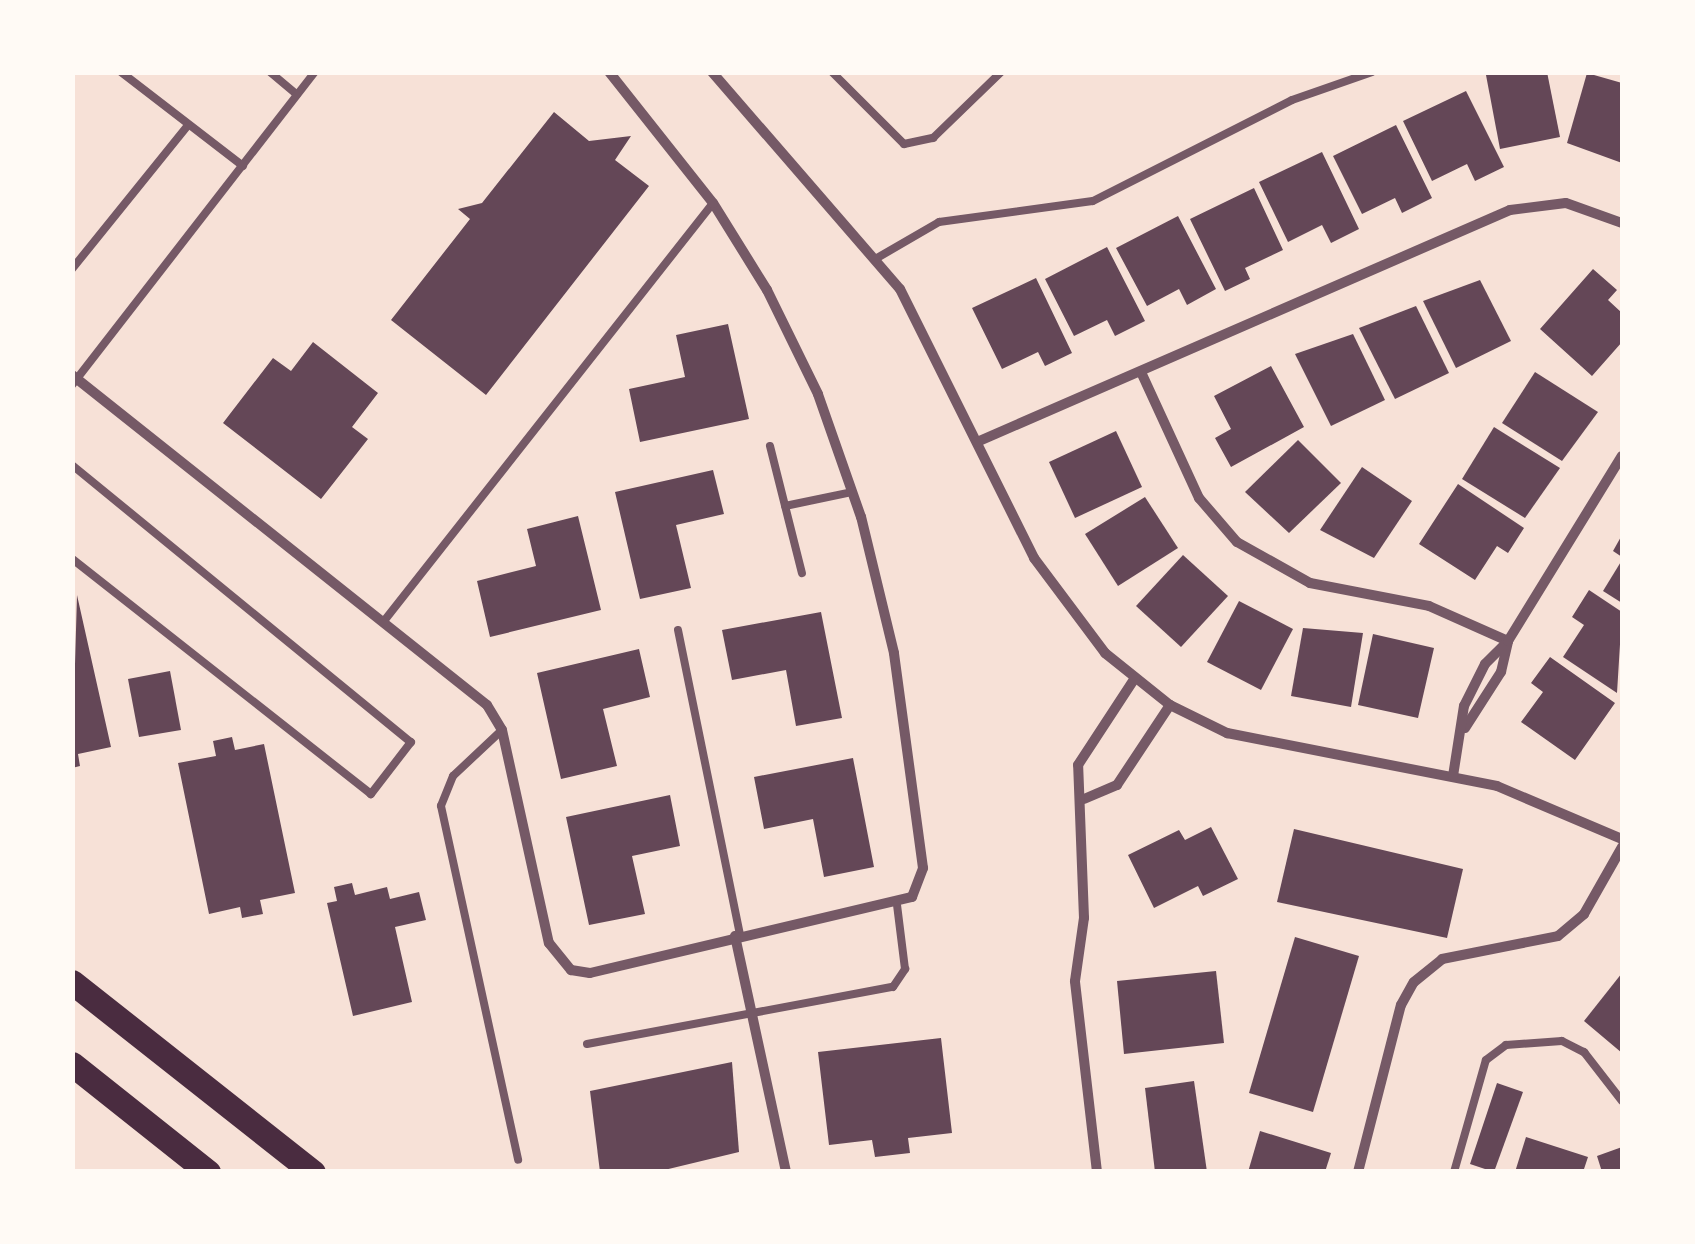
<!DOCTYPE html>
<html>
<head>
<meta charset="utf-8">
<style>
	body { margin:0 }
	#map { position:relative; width:1695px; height:1244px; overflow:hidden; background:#f7e1d7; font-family:Cabin,sans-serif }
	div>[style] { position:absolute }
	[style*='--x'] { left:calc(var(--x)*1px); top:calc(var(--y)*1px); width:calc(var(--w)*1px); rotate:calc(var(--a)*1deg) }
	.building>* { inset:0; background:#644757 }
	.service>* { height:8px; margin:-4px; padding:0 4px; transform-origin:4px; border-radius:4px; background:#755966 }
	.minor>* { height:10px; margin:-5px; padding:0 5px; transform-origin:5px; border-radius:5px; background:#755966 }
	.primary>* { height:25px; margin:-12.5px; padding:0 12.5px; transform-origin:12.5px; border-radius:12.5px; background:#4a2c40 }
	span { translate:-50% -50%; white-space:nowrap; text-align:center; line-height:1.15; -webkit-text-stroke:9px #fffaf5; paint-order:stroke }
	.frame { position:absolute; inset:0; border:75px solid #fffaf5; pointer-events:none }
</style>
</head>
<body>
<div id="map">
	<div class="building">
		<div style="clip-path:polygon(1547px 72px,1560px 137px,1500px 149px,1486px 75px)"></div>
		<div style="clip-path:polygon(1587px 73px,1622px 83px,1622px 163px,1567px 143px)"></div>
		<div style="clip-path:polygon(1466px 91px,1504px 167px,1475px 181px,1467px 164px,1432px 181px,1403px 121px)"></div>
		<div style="clip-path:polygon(554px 112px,589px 141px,631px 136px,615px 160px,649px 186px,486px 395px,391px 320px,470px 219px,458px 209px,482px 203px)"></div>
		<div style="clip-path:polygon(1396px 125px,1432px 198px,1402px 213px,1395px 198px,1362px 214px,1333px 156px)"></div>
		<div style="clip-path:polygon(1322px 152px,1359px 229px,1331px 243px,1322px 225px,1288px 242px,1259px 182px)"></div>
		<div style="clip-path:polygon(1254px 188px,1283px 250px,1245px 268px,1250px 279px,1225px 291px,1190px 219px)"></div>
		<div style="clip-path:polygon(1178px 216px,1216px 289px,1187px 305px,1179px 289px,1147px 306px,1116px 248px)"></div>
		<div style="clip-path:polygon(1107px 247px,1145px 321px,1115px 336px,1107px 320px,1074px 336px,1045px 279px)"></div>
		<div style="clip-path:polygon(1593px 269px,1617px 290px,1608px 300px,1622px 313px,1622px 342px,1592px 376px,1540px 329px)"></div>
		<div style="clip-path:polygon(1036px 278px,1072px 353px,1045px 366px,1038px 352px,1002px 369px,972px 308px)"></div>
		<div style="clip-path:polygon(1480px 280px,1511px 341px,1456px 368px,1423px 301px)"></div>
		<div style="clip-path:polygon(1416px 306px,1449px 373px,1395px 399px,1359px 328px)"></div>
		<div style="clip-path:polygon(728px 324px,749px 419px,640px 442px,629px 389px,685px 377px,676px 335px)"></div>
		<div style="clip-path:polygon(1353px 334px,1385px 400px,1331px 426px,1295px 354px)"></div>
		<div style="clip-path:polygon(313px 342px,378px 393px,352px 427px,368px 439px,321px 499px,223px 423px,273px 358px,291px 371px)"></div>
		<div style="clip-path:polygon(1271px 366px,1304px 427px,1231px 467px,1215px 438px,1231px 429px,1214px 396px)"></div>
		<div style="clip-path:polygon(1535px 372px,1598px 412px,1562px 461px,1502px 423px)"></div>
		<div style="clip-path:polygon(1494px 427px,1560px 468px,1525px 518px,1462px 479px)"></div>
		<div style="clip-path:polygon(1116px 431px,1142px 487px,1075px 518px,1049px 462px)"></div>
		<div style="clip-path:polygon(1298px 440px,1341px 483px,1289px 533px,1245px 492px)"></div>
		<div style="clip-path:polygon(1362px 467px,1412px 501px,1374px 558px,1320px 530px)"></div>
		<div style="clip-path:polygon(713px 470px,724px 514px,676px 525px,691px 588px,640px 599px,615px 492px)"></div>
		<div style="clip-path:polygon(1458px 484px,1524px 528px,1508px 553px,1497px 546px,1475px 580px,1419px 544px)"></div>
		<div style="clip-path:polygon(1145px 497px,1178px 548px,1118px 586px,1085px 534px)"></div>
		<div style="clip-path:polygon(578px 516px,601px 610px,490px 637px,477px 581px,536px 566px,527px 529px)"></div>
		<div style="clip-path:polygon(1622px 535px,1622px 557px,1613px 551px)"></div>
		<div style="clip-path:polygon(1183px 555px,1228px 596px,1181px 647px,1136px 606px)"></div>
		<div style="clip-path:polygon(1622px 560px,1622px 603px,1603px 591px)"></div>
		<div style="clip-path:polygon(1589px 590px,1622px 612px,1617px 693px,1563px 657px,1584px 625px,1572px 617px)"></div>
		<div style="clip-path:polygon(77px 595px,111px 747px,78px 754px,80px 766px,72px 768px)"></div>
		<div style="clip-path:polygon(1239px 601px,1293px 629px,1261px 690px,1207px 662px)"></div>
		<div style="clip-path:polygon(821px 612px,842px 718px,796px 726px,786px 670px,732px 680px,722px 630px)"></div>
		<div style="clip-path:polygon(1303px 628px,1363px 633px,1351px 707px,1291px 696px)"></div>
		<div style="clip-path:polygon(1373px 634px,1434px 648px,1418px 718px,1358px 705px)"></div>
		<div style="clip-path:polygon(639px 649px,650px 697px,603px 709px,617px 766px,561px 779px,537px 673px)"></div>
		<div style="clip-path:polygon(1550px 657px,1615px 703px,1575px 760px,1521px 722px,1543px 692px,1531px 683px)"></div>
		<div style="clip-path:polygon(170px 671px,181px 730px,139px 737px,128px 679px)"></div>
		<div style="clip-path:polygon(232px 737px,235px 750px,264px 744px,295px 893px,260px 900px,263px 914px,242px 918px,240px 907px,209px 914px,178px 763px,216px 756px,213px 741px)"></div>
		<div style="clip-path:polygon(853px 758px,874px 867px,824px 877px,813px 819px,764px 829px,754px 777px)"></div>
		<div style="clip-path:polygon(670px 795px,680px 846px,632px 856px,645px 914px,589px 925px,566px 817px)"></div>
		<div style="clip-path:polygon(1211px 827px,1238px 879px,1203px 896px,1198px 886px,1154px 908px,1128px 855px,1179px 830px,1185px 840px)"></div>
		<div style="clip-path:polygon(1294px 829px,1463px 869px,1447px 938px,1277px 902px)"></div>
		<div style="clip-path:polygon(352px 883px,355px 895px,387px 887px,390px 899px,419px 892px,426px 920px,395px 927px,412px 1002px,353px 1016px,327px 903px,337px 901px,334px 887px)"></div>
		<div style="clip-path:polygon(1295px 937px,1359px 956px,1313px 1112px,1249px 1093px)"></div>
		<div style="clip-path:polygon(1216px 971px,1224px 1043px,1124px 1054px,1117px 981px)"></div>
		<div style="clip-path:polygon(1622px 973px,1622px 1053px,1584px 1021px)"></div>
		<div style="clip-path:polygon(941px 1038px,952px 1133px,908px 1138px,910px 1153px,875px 1157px,872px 1140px,829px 1145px,818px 1052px)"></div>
		<div style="clip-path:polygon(732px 1062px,739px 1152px,656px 1172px,600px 1172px,590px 1091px)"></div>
		<div style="clip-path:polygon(1194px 1081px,1207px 1172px,1155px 1172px,1145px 1088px)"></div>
		<div style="clip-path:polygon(1497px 1083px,1523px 1092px,1494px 1172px,1470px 1164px)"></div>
		<div style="clip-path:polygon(1260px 1131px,1331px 1153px,1325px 1172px,1248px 1172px)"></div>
		<div style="clip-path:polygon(1526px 1137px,1588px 1157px,1583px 1172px,1515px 1172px)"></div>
		<div style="clip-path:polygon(1622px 1147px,1622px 1172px,1602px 1172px,1597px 1156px)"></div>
	</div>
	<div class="service">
		<div style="--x:121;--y:72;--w:154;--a:37.6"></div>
		<div style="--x:270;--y:72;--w:35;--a:40"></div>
		<div style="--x:832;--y:72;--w:102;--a:45"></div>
		<div style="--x:904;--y:144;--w:30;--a:-12"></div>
		<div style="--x:933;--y:138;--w:95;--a:-44.1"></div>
		<div style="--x:877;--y:258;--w:72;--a:-30.1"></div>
		<div style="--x:939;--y:222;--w:155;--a:-7.8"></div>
		<div style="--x:1093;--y:201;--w:223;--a:-26.9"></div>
		<div style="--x:1292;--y:100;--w:85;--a:-19.3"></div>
		<div style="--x:72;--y:269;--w:185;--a:-51.1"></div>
		<div style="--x:72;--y:385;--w:396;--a:-52.2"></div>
		<div style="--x:770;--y:446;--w:131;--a:75.9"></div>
		<div style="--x:72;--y:465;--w:438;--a:39.3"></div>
		<div style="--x:411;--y:742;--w:66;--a:127.6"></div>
		<div style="--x:371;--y:794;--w:380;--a:-141.8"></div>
		<div style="--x:785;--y:506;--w:68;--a:-11.8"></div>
		<div style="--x:384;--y:621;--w:532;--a:-51.79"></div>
		<div style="--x:678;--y:630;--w:311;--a:78.5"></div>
		<div style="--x:502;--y:730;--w:67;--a:136.8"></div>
		<div style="--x:453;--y:776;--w:32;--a:112"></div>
		<div style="--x:441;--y:806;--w:362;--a:77.7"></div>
		<div style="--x:587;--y:1044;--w:311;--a:-10.6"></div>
		<div style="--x:893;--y:987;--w:22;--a:-56"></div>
		<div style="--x:905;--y:969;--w:64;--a:-97.1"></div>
		<div style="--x:1454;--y:1172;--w:116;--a:-74.1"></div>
		<div style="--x:1486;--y:1060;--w:25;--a:-37"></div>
		<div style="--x:1506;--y:1045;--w:56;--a:-4.1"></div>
		<div style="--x:1562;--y:1041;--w:25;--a:27"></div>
		<div style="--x:1584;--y:1052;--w:62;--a:52.2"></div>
	</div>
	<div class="minor">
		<div style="--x:712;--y:72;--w:287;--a:49.1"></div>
		<div style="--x:900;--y:289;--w:301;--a:63.5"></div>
		<div style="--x:1034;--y:558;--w:119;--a:53.2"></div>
		<div style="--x:1105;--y:653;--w:83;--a:38.7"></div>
		<div style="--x:1170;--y:705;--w:64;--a:26.2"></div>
		<div style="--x:1227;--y:733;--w:275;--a:11.1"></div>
		<div style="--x:1497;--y:786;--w:136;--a:23"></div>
		<div style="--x:1141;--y:372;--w:139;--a:65.3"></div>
		<div style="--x:1199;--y:498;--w:58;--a:49.2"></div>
		<div style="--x:1237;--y:542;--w:84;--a:29.3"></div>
		<div style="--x:1310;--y:583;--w:121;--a:10.9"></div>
		<div style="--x:1429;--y:606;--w:86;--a:23.9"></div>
		<div style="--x:72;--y:375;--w:530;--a:38.49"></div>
		<div style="--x:487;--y:705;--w:29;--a:59"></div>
		<div style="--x:502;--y:730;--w:218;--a:77.6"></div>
		<div style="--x:549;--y:943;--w:35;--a:51"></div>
		<div style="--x:571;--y:970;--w:19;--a:9"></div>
		<div style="--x:590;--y:973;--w:331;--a:-13.3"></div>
		<div style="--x:912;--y:897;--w:31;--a:-69"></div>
		<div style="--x:923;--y:868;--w:217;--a:-97.7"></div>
		<div style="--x:894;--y:653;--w:140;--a:-103.6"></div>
		<div style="--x:861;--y:517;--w:130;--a:-109.3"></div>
		<div style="--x:818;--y:394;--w:116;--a:-116.1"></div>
		<div style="--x:767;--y:290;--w:102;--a:-121.8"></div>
		<div style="--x:713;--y:203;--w:167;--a:-128.4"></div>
		<div style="--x:977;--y:442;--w:581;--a:-23.52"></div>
		<div style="--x:1510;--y:210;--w:56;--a:-7.1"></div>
		<div style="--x:1566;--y:203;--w:59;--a:19.7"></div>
		<div style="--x:1465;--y:728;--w:67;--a:-57.3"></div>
		<div style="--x:1501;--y:672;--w:31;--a:-77"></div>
		<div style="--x:1453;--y:776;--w:71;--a:-81.1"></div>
		<div style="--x:1464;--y:706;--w:47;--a:-63.4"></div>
		<div style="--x:1485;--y:664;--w:33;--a:-45"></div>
		<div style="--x:1508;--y:641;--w:217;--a:-58.4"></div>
		<div style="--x:1084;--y:799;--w:36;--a:-23"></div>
		<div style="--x:1117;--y:785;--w:96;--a:-56.5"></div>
		<div style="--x:735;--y:936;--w:241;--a:77.8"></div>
		<div style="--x:1097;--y:1172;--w:192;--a:-96.6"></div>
		<div style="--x:1075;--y:981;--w:64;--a:-81.9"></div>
		<div style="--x:1084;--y:918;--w:153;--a:-92.2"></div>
		<div style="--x:1078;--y:765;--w:104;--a:-56.8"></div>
		<div style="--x:1358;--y:1172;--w:172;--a:-75.6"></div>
		<div style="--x:1401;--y:1005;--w:26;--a:-61"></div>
		<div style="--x:1414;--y:982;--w:36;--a:-39"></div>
		<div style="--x:1442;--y:959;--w:118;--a:-11.2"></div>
		<div style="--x:1558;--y:936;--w:34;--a:-40"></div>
		<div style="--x:1584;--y:914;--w:77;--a:-60.4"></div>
	</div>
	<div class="primary">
		<div style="--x:72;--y:982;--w:307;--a:38.3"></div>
		<div style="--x:72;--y:1064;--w:174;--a:38.5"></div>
	</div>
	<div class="frame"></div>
</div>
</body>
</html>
